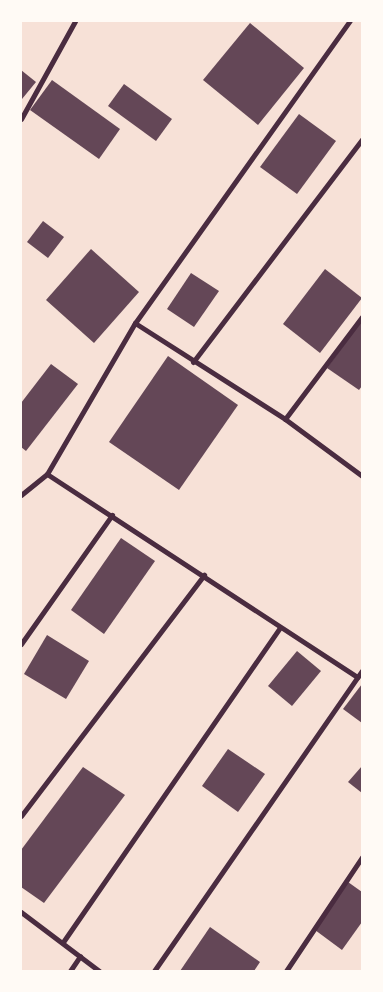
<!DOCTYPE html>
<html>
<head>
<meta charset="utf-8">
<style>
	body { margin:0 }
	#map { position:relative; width:383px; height:992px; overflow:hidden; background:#f7e1d7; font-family:"Work Sans",sans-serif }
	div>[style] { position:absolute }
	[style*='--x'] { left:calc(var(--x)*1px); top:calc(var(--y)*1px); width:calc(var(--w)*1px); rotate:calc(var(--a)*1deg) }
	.building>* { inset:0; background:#644757 }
	.minor>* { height:5px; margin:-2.5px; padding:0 2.5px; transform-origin:2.5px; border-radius:2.5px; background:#4a2c40 }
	span { translate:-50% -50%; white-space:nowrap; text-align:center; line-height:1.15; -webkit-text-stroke:4px #fffaf5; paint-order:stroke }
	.frame { position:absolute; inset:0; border:22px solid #fffaf5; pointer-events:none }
</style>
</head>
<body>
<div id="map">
	<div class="building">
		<div style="clip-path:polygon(250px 23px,304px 68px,258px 125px,203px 80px)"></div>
		<div style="clip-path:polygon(21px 70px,36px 82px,22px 99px,21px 98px)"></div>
		<div style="clip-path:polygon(52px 80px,120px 129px,99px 159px,30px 110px)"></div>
		<div style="clip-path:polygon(124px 84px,172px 119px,156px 141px,108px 106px)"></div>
		<div style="clip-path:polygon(299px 114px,336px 141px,297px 194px,260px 167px)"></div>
		<div style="clip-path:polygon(43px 221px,64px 237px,48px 258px,27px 242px)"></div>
		<div style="clip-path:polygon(91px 249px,139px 292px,94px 343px,46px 300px)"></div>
		<div style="clip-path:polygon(325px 269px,362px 298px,320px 353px,283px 324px)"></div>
		<div style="clip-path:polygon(191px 273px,219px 291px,194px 327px,167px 309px)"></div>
		<div style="clip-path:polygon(362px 320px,362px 386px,359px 390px,327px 368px)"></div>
		<div style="clip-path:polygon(168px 356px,238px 405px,179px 490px,109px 442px)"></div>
		<div style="clip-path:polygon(51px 364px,78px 384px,26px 451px,21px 447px,21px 403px)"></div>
		<div style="clip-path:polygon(121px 538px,155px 561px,104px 634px,71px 610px)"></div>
		<div style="clip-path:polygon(47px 635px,89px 661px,66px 699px,24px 674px)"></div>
		<div style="clip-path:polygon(297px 651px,321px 671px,292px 706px,268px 686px)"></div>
		<div style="clip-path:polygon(362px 684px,362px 723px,343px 709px)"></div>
		<div style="clip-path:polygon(228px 749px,265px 774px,238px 812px,202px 786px)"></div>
		<div style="clip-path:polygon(362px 766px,362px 793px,348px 782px)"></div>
		<div style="clip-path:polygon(83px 767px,125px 795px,44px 903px,21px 887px,21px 850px)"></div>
		<div style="clip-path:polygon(348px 882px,362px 892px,362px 922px,342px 950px,315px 930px)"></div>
		<div style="clip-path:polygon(210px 927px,260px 962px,254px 971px,180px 971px)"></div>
	</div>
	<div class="minor">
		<div style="--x:21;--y:119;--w:112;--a:-61.1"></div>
		<div style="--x:135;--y:323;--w:178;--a:32.6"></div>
		<div style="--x:285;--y:419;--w:96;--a:36.5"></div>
		<div style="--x:193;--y:362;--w:280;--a:-52.8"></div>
		<div style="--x:285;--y:419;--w:128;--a:-53"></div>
		<div style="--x:47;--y:474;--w:371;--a:33.2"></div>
		<div style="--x:21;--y:495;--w:33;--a:-39"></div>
		<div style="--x:47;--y:474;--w:175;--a:-59.8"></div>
		<div style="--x:135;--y:323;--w:371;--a:-54.6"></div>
		<div style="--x:21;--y:644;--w:158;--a:-54.8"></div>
		<div style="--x:21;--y:816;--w:303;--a:-52.8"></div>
		<div style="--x:21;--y:912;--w:98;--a:37.1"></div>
		<div style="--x:63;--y:942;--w:382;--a:-55.4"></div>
		<div style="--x:70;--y:971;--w:18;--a:-56"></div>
		<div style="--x:154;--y:971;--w:365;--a:-55.3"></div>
		<div style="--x:286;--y:971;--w:137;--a:-56.3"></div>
	</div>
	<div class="frame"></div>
</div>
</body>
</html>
